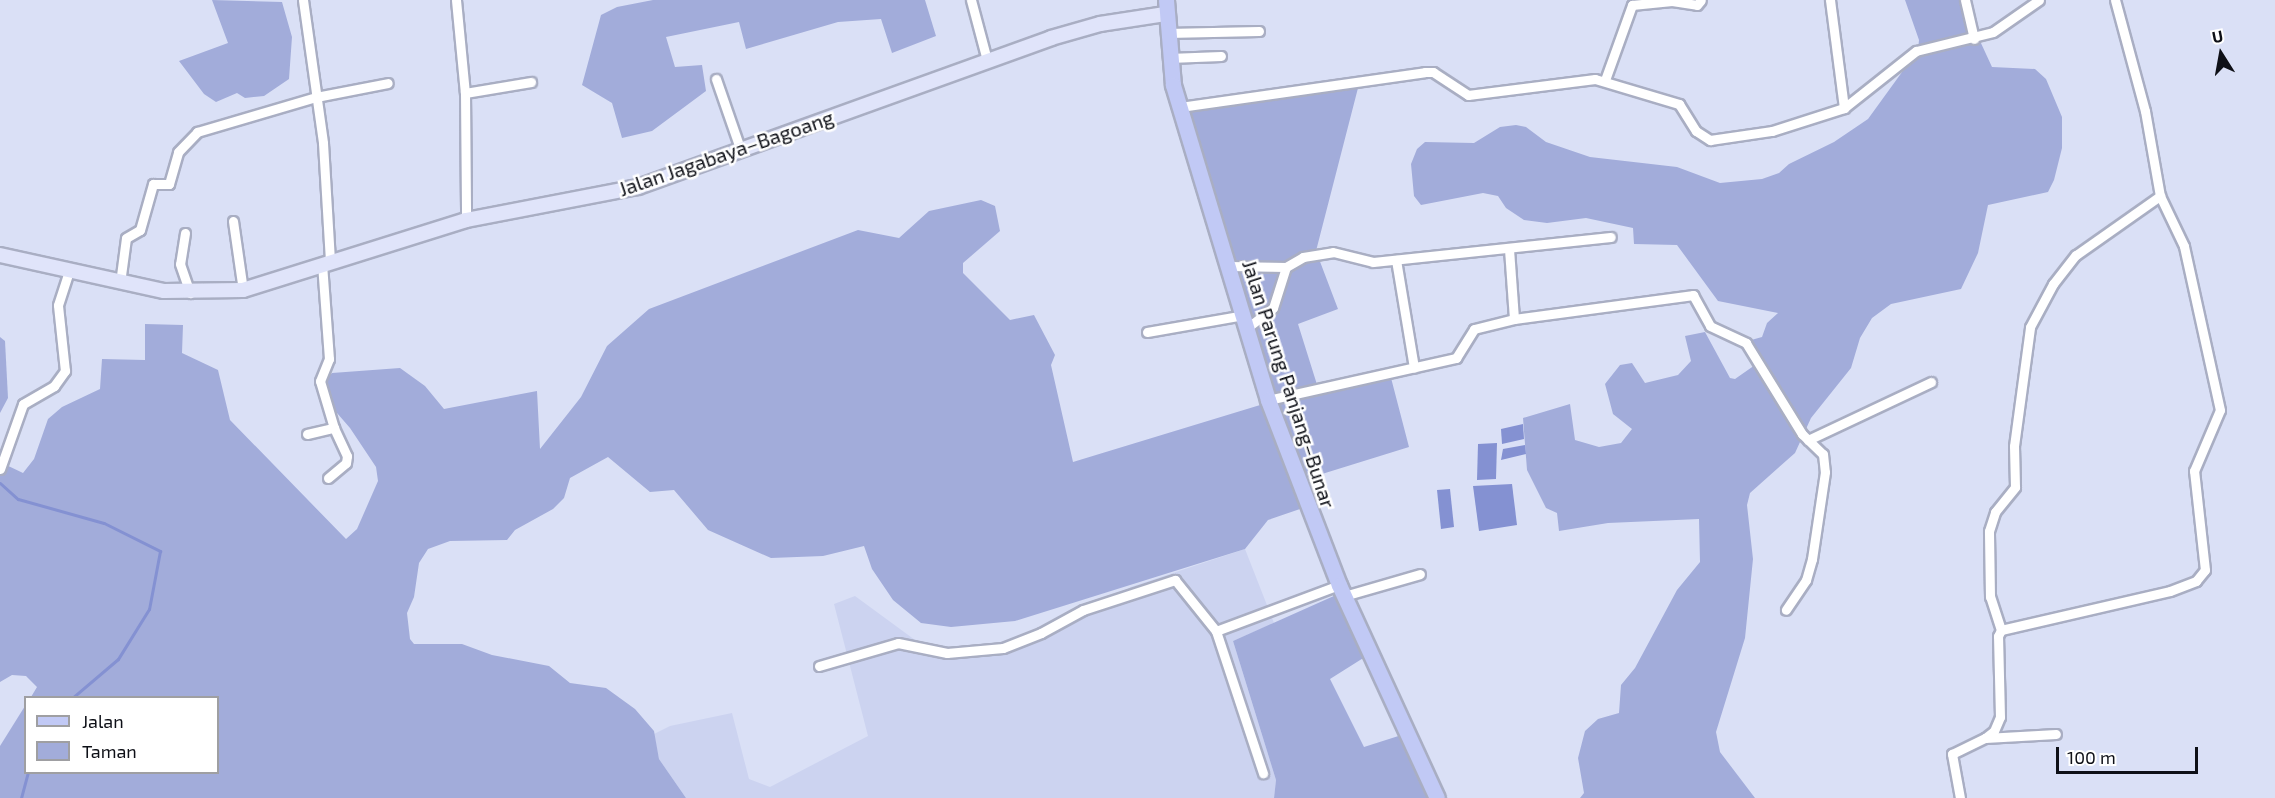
<!DOCTYPE html>
<html>
<head>
<meta charset="utf-8">
<style>
	body { margin:0 }
	#map { position:relative; width:2275px; height:798px; overflow:hidden; background:#dae0f6; font-family:"Exo 2",sans-serif }
	div>[style] { position:absolute }
	[style*='--x'] { left:calc(var(--x)*1px); top:calc(var(--y)*1px); width:calc(var(--w)*1px); rotate:calc(var(--a)*1deg) }
	.built>* { inset:0; background:#ccd3f0 }
	.green>* { inset:0; background:#a2acda }
	.water>* { inset:0; background:#8491d2 }
	.stream>* { height:3px; margin:-1.5px; padding:0 1.5px; transform-origin:1.5px; border-radius:1.5px; background:#8491d2 }
	.roads { filter:drop-shadow(2px 0 #a9aec3) drop-shadow(-2px 0 #a9aec3) drop-shadow(0 2px #a9aec3) drop-shadow(0 -2px #a9aec3) }
	.street>* { height:9px; margin:-4.5px; padding:0 4.5px; transform-origin:4.5px; border-radius:4.5px; background:#fff }
	.secondary>* { height:14px; margin:-7px; padding:0 7px; transform-origin:7px; border-radius:7px; background:#e0e4fa }
	.primary>* { height:15px; margin:-7.5px; padding:0 7.5px; transform-origin:7.5px; border-radius:7.5px; background:#c1c9f5 }
	span { translate:-50% -50%; white-space:nowrap; text-align:center; line-height:1.15; -webkit-text-stroke:5px #fff; paint-order:stroke }
	.street-label { font-size:20px; color:#0e1017 }
	.legend { position:absolute; left:24px; top:696px; width:195px; height:78px; box-sizing:border-box; background:#fff; border:2px solid #9f9fa2; margin:0; padding:8px 10px; list-style:none; font-size:18px; color:#0e1017 }
	.legend li { display:flex; align-items:center; gap:12px; height:30px }
	.legend b { width:30px; border:2px solid #9f9fa2 }
	.north { position:absolute; left:2191px; top:24px; width:60px; height:60px; -webkit-text-stroke:4px #fff; paint-order:stroke; rotate:349deg; font-size:16px; font-weight:700; line-height:24px; text-align:center; color:#0e1017 }
	.north::after { content:''; display:block; margin:auto; width:21px; height:27px; background:#0e1017; clip-path:polygon(50% 0,100% 100%,50% 72%,0 100%) }
	.scale { position:absolute; left:2056px; top:747px; width:142px; height:27px; box-sizing:border-box; border:3px solid #0e1017; border-top:0; padding-left:8px; font-size:18px; line-height:21px; white-space:nowrap; color:#0e1017; -webkit-text-stroke:4px #fff; paint-order:stroke }
</style>
</head>
<body>
<div id="map">
	<div class="built">
		<div style="clip-path:polygon(1245px 549px,1274px 623px,1233px 641px,1276px 780px,1274px 798px,686px 798px,659px 759px,654px 734px,670px 726px,732px 713px,749px 779px,770px 787px,868px 736px,834px 604px,855px 596px,930px 651px,1023px 645px,1131px 587px)"></div>
	</div>
	<div class="green">
		<div style="clip-path:polygon(212px 0,282px 2px,292px 37px,289px 79px,264px 96px,245px 98px,237px 93px,216px 102px,204px 94px,179px 61px,228px 43px)"></div>
		<div style="clip-path:polygon(653px 0,925px 0,936px 36px,892px 53px,881px 19px,838px 22px,746px 49px,739px 22px,666px 37px,675px 67px,702px 65px,706px 91px,652px 131px,622px 138px,612px 103px,582px 85px,601px 15px,617px 7px)"></div>
		<div style="clip-path:polygon(1905px 0,1971px 0,1980px 41px,1992px 67px,2035px 69px,2046px 79px,2062px 117px,2062px 148px,2054px 180px,2048px 192px,1988px 205px,1978px 253px,1961px 289px,1891px 304px,1872px 318px,1860px 338px,1851px 368px,1811px 418px,1795px 453px,1750px 493px,1747px 505px,1753px 559px,1745px 638px,1716px 732px,1720px 752px,1755px 798px,1580px 798px,1584px 793px,1578px 758px,1585px 731px,1598px 719px,1619px 713px,1621px 685px,1635px 668px,1677px 590px,1700px 562px,1699px 519px,1608px 523px,1559px 531px,1557px 513px,1546px 508px,1527px 470px,1523px 418px,1570px 404px,1575px 440px,1599px 447px,1621px 443px,1632px 429px,1613px 414px,1605px 384px,1620px 365px,1632px 363px,1645px 383px,1678px 375px,1691px 361px,1685px 336px,1705px 332px,1730px 378px,1735px 379px,1755px 365px,1744px 342px,1762px 337px,1767px 323px,1778px 313px,1718px 301px,1677px 245px,1634px 244px,1633px 228px,1586px 218px,1547px 223px,1524px 220px,1506px 208px,1498px 196px,1483px 193px,1421px 205px,1414px 196px,1411px 164px,1417px 149px,1425px 142px,1474px 143px,1500px 127px,1516px 125px,1526px 127px,1546px 142px,1590px 157px,1677px 167px,1720px 183px,1762px 179px,1779px 173px,1789px 164px,1834px 142px,1868px 119px,1918px 50px,1919px 40px)"></div>
		<div style="clip-path:polygon(1339px 84px,1358px 88px,1316px 251px,1338px 309px,1298px 324px,1319px 391px,1390px 374px,1409px 447px,1293px 483px,1300px 509px,1268px 520px,1245px 549px,1015px 621px,951px 627px,921px 623px,893px 600px,872px 569px,864px 546px,823px 556px,771px 558px,708px 530px,674px 490px,650px 492px,608px 457px,570px 478px,564px 498px,553px 509px,515px 530px,507px 540px,450px 541px,428px 549px,419px 563px,414px 597px,407px 613px,410px 639px,414px 644px,462px 644px,492px 655px,549px 666px,570px 683px,606px 688px,635px 709px,654px 731px,659px 759px,686px 798px,0 798px,0 746px,25px 706px,26px 772px,218px 772px,218px 698px,31px 697px,37px 687px,26px 676px,12px 675px,0 682px,0 462px,23px 473px,34px 459px,48px 419px,62px 407px,100px 389px,102px 359px,145px 360px,145px 324px,183px 325px,182px 353px,218px 370px,230px 420px,346px 539px,357px 529px,378px 481px,376px 467px,350px 428px,324px 398px,322px 383px,332px 373px,400px 368px,425px 386px,444px 409px,537px 391px,540px 449px,581px 397px,607px 346px,649px 309px,858px 230px,899px 238px,929px 211px,981px 200px,995px 206px,1000px 231px,963px 263px,963px 273px,1010px 320px,1034px 315px,1055px 355px,1051px 365px,1073px 462px,1270px 402px,1180px 111px)"></div>
		<div style="clip-path:polygon(0 337px,5px 341px,8px 398px,0 413px)"></div>
		<div style="clip-path:polygon(1345px 591px,1376px 650px,1330px 679px,1364px 747px,1411px 732px,1436px 798px,1274px 798px,1276px 780px,1233px 641px)"></div>
	</div>
	<div class="water">
		<div style="clip-path:polygon(1523px 424px,1524px 439px,1502px 444px,1501px 429px)"></div>
		<div style="clip-path:polygon(1497px 443px,1496px 479px,1477px 480px,1478px 444px)"></div>
		<div style="clip-path:polygon(1525px 445px,1526px 454px,1501px 460px,1503px 449px)"></div>
		<div style="clip-path:polygon(1512px 484px,1517px 525px,1479px 531px,1473px 486px)"></div>
		<div style="clip-path:polygon(1450px 489px,1454px 527px,1441px 529px,1437px 490px)"></div>
	</div>
	<div class="stream">
		<div style="--x:0;--y:483;--w:24;--a:42"></div>
		<div style="--x:18;--y:499;--w:89;--a:15.6"></div>
		<div style="--x:104;--y:523;--w:63;--a:26.6"></div>
		<div style="--x:160;--y:551;--w:59;--a:100.7"></div>
		<div style="--x:149;--y:609;--w:59;--a:121.8"></div>
		<div style="--x:118;--y:659;--w:60;--a:139.7"></div>
		<div style="--x:21;--y:798;--w:27;--a:-75"></div>
	</div>
	<div class="roads">
		<div class="street">
			<div style="--x:303;--y:0;--w:144;--a:82"></div>
			<div style="--x:323;--y:143;--w:118;--a:86.6"></div>
			<div style="--x:456;--y:0;--w:93;--a:84.5"></div>
			<div style="--x:465;--y:93;--w:127;--a:89.5"></div>
			<div style="--x:971;--y:0;--w:62;--a:75.1"></div>
			<div style="--x:1830;--y:0;--w:109;--a:82.6"></div>
			<div style="--x:1965;--y:0;--w:40;--a:77"></div>
			<div style="--x:1167;--y:33;--w:92;--a:-1.2"></div>
			<div style="--x:1169;--y:58;--w:52;--a:-2.2"></div>
			<div style="--x:716;--y:79;--w:76;--a:70.9"></div>
			<div style="--x:1605;--y:80;--w:80;--a:-70.2"></div>
			<div style="--x:1632;--y:5;--w:40;--a:-5.7"></div>
			<div style="--x:1672;--y:1;--w:25;--a:9"></div>
			<div style="--x:1697;--y:5;--w:6;--a:-51"></div>
			<div style="--x:465;--y:93;--w:67;--a:-9.5"></div>
			<div style="--x:1180;--y:107;--w:247;--a:-8.1"></div>
			<div style="--x:1425;--y:72;--w:8;--a:0"></div>
			<div style="--x:1433;--y:72;--w:42;--a:33.3"></div>
			<div style="--x:1468;--y:95;--w:128;--a:-7.2"></div>
			<div style="--x:1595;--y:79;--w:88;--a:16.6"></div>
			<div style="--x:1679;--y:104;--w:32;--a:58"></div>
			<div style="--x:1696;--y:131;--w:17;--a:33"></div>
			<div style="--x:1710;--y:140;--w:63;--a:-8.3"></div>
			<div style="--x:1772;--y:131;--w:76;--a:-17.7"></div>
			<div style="--x:1844;--y:108;--w:92;--a:-38.4"></div>
			<div style="--x:1916;--y:51;--w:79;--a:-13.9"></div>
			<div style="--x:1993;--y:32;--w:56;--a:-34.8"></div>
			<div style="--x:233;--y:221;--w:70;--a:81.8"></div>
			<div style="--x:185;--y:233;--w:31;--a:99"></div>
			<div style="--x:180;--y:264;--w:31;--a:71"></div>
			<div style="--x:1509;--y:249;--w:70;--a:85.9"></div>
			<div style="--x:1396;--y:260;--w:109;--a:80.5"></div>
			<div style="--x:1229;--y:266;--w:57;--a:1"></div>
			<div style="--x:120;--y:283;--w:45;--a:-82.4"></div>
			<div style="--x:126;--y:238;--w:16;--a:-30"></div>
			<div style="--x:140;--y:230;--w:48;--a:-74.2"></div>
			<div style="--x:153;--y:184;--w:16;--a:0"></div>
			<div style="--x:169;--y:184;--w:33;--a:-74"></div>
			<div style="--x:178;--y:152;--w:28;--a:-46"></div>
			<div style="--x:197;--y:132;--w:124;--a:-16.4"></div>
			<div style="--x:316;--y:97;--w:73;--a:-11"></div>
			<div style="--x:1247;--y:328;--w:33;--a:-38"></div>
			<div style="--x:1273;--y:308;--w:43;--a:-72.4"></div>
			<div style="--x:1286;--y:267;--w:20;--a:-30"></div>
			<div style="--x:1303;--y:257;--w:30;--a:-9"></div>
			<div style="--x:1333;--y:252;--w:41;--a:14"></div>
			<div style="--x:1373;--y:262;--w:239;--a:-6"></div>
			<div style="--x:1147;--y:332;--w:98;--a:-9.9"></div>
			<div style="--x:1268;--y:400;--w:193;--a:-12.6"></div>
			<div style="--x:1456;--y:358;--w:34;--a:-58"></div>
			<div style="--x:1474;--y:329;--w:41;--a:-14"></div>
			<div style="--x:1514;--y:319;--w:181;--a:-7.6"></div>
			<div style="--x:1693;--y:295;--w:35;--a:61"></div>
			<div style="--x:1710;--y:326;--w:40;--a:25"></div>
			<div style="--x:1746;--y:343;--w:107;--a:58.4"></div>
			<div style="--x:1802;--y:434;--w:29;--a:44"></div>
			<div style="--x:1823;--y:454;--w:18;--a:84"></div>
			<div style="--x:1825;--y:472;--w:88;--a:98.5"></div>
			<div style="--x:1812;--y:559;--w:22;--a:106"></div>
			<div style="--x:1806;--y:580;--w:36;--a:124"></div>
			<div style="--x:307;--y:434;--w:28;--a:-13"></div>
			<div style="--x:334;--y:428;--w:49;--a:-106.6"></div>
			<div style="--x:320;--y:381;--w:24;--a:-68"></div>
			<div style="--x:329;--y:359;--w:96;--a:-94.2"></div>
			<div style="--x:1808;--y:440;--w:136;--a:-25.2"></div>
			<div style="--x:0;--y:469;--w:69;--a:-70.5"></div>
			<div style="--x:23;--y:404;--w:36;--a:-30"></div>
			<div style="--x:54;--y:386;--w:19;--a:-54"></div>
			<div style="--x:65;--y:371;--w:66;--a:-96.1"></div>
			<div style="--x:58;--y:305;--w:35;--a:-72"></div>
			<div style="--x:328;--y:478;--w:23;--a:-40"></div>
			<div style="--x:346;--y:463;--w:7;--a:-82"></div>
			<div style="--x:347;--y:456;--w:31;--a:-115"></div>
			<div style="--x:1344;--y:596;--w:79;--a:-16.1"></div>
			<div style="--x:2001;--y:630;--w:35;--a:-108"></div>
			<div style="--x:1990;--y:597;--w:66;--a:-90.9"></div>
			<div style="--x:1989;--y:531;--w:20;--a:-72"></div>
			<div style="--x:1995;--y:512;--w:32;--a:-51"></div>
			<div style="--x:2015;--y:487;--w:41;--a:-91.4"></div>
			<div style="--x:2014;--y:446;--w:120;--a:-82.3"></div>
			<div style="--x:2030;--y:327;--w:49;--a:-61.9"></div>
			<div style="--x:2053;--y:284;--w:37;--a:-52"></div>
			<div style="--x:2076;--y:255;--w:103;--a:-35.1"></div>
			<div style="--x:1216;--y:631;--w:131;--a:-20.5"></div>
			<div style="--x:819;--y:666;--w:82;--a:-16.2"></div>
			<div style="--x:898;--y:643;--w:50;--a:11.5"></div>
			<div style="--x:947;--y:653;--w:56;--a:-5.1"></div>
			<div style="--x:1003;--y:648;--w:41;--a:-21.5"></div>
			<div style="--x:1041;--y:633;--w:48;--a:-28.7"></div>
			<div style="--x:1083;--y:610;--w:97;--a:-18.1"></div>
			<div style="--x:1175;--y:580;--w:65;--a:51.2"></div>
			<div style="--x:1216;--y:631;--w:150;--a:71.7"></div>
			<div style="--x:1985;--y:738;--w:71;--a:-3.2"></div>
			<div style="--x:1960;--y:798;--w:45;--a:-100.3"></div>
			<div style="--x:1952;--y:754;--w:37;--a:-26"></div>
			<div style="--x:1985;--y:738;--w:11;--a:-38"></div>
			<div style="--x:1994;--y:731;--w:15;--a:-67"></div>
			<div style="--x:2000;--y:717;--w:81;--a:-91.4"></div>
			<div style="--x:1998;--y:636;--w:7;--a:-63"></div>
			<div style="--x:2001;--y:630;--w:173;--a:-13"></div>
			<div style="--x:2170;--y:591;--w:28;--a:-21"></div>
			<div style="--x:2196;--y:581;--w:14;--a:-51"></div>
			<div style="--x:2205;--y:570;--w:100;--a:-96.3"></div>
			<div style="--x:2194;--y:471;--w:66;--a:-66.9"></div>
			<div style="--x:2220;--y:410;--w:168;--a:-102.4"></div>
			<div style="--x:2184;--y:246;--w:55;--a:-115.6"></div>
			<div style="--x:2160;--y:196;--w:86;--a:-100"></div>
			<div style="--x:2145;--y:111;--w:115;--a:-105.1"></div>
		</div>
		<div class="secondary">
			<div style="--x:0;--y:255;--w:168;--a:12.4"></div>
			<div style="--x:164;--y:291;--w:79;--a:-0.7"></div>
			<div style="--x:243;--y:290;--w:234;--a:-17.4"></div>
			<div style="--x:466;--y:220;--w:175;--a:-10.9"></div>
			<div style="--x:638;--y:187;--w:439;--a:-19.8"></div>
			<div style="--x:1051;--y:38;--w:51;--a:-15.9"></div>
			<div style="--x:1100;--y:24;--w:66;--a:-8.7"></div>
		</div>
		<div class="primary">
			<div style="--x:1166;--y:0;--w:85;--a:85.3"></div>
			<div style="--x:1173;--y:85;--w:329;--a:73.2"></div>
			<div style="--x:1268;--y:400;--w:198;--a:69"></div>
			<div style="--x:1339;--y:585;--w:234;--a:65.3"></div>
		</div>
	</div>
	<div class="street-label">
		<span style="left:726px;top:153px;rotate:-19deg">Jalan Jagabaya–Bagoang</span>
		<span style="left:1289px;top:384px;rotate:72deg">Jalan Parung Panjang–Bunar</span>
	</div>
	<ul class="legend">
	<li><b style="height:8px;background:#c1c9f5"></b>Jalan</li>
	<li><b style="height:16px;background:#a2acda"></b>Taman</li>
	</ul>
	<div class="north">U</div>
	<div class="scale">100 m</div>
</div>
</body>
</html>
